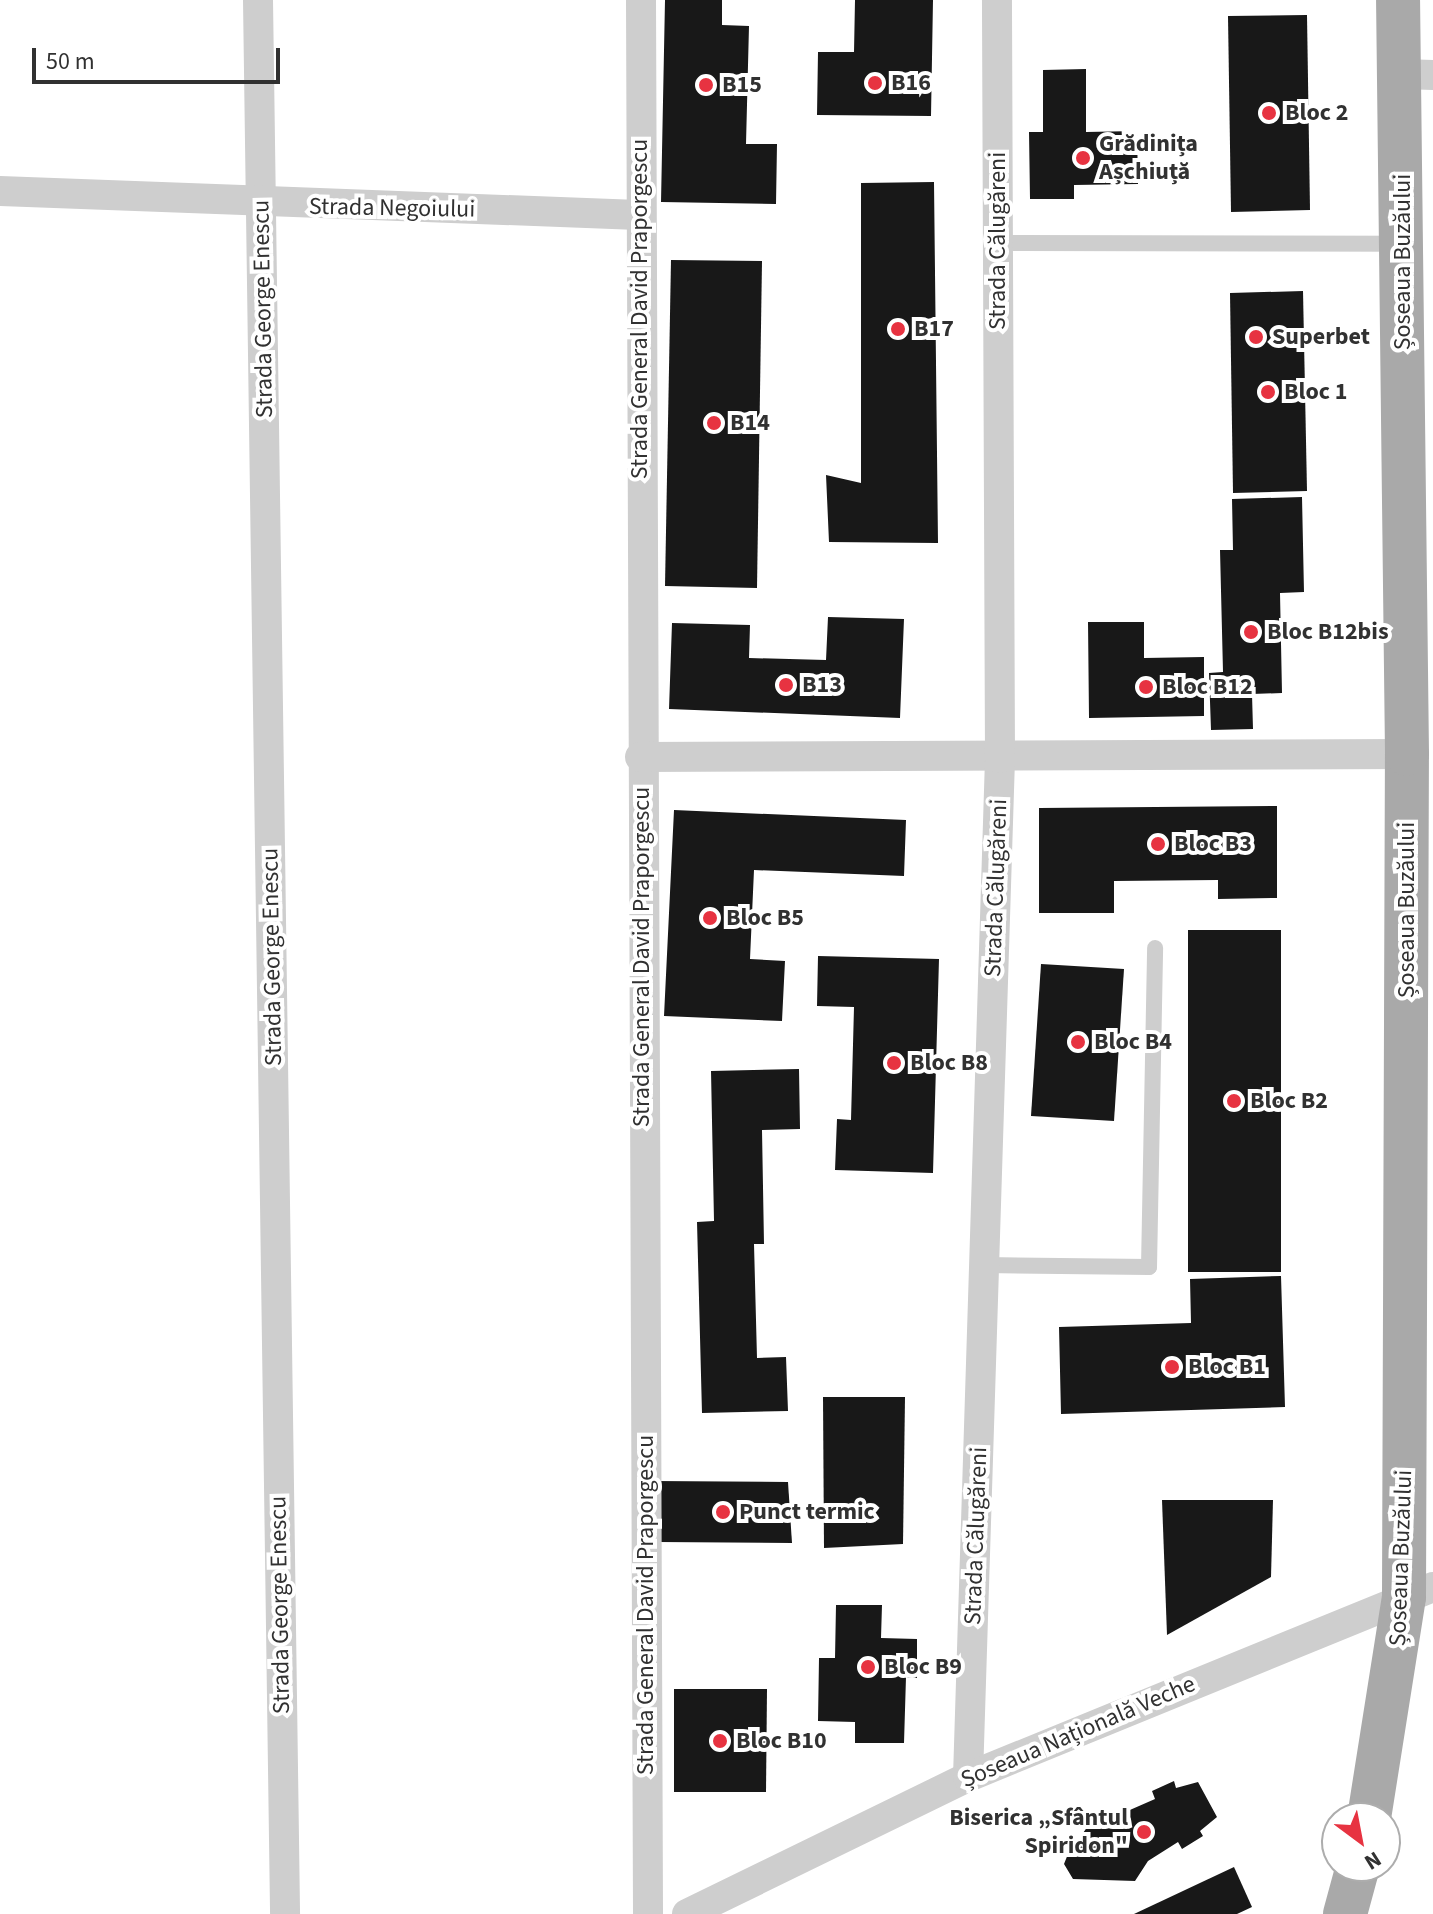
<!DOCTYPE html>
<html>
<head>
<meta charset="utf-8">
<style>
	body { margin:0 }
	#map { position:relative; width:1433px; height:1914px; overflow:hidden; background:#fff; font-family:"Source Sans 3",sans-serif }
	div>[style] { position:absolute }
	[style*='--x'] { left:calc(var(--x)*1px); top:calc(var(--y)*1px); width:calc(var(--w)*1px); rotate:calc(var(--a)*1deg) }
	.building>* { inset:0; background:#181818 }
	.service>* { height:16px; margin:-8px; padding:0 8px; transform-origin:8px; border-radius:8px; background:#cecece }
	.minor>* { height:30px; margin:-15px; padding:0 15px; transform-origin:15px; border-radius:15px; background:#cecece }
	.primary>* { height:44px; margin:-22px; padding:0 22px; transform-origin:22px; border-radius:22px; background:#a9a9a9 }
	.dots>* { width:22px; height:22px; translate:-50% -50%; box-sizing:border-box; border:4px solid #fff; border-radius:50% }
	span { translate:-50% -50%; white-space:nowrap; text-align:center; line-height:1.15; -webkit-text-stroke:8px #fff; paint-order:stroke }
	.poi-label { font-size:24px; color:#313131; font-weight:700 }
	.left { translate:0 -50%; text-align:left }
	.right { translate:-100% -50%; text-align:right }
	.street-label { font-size:24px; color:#313131 }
	.north { position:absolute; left:1321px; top:1802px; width:80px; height:80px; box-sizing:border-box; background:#fff; border:2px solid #adadad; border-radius:50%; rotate:148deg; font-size:22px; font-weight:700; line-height:32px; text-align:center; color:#313131 }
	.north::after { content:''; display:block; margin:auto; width:28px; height:36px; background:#e73341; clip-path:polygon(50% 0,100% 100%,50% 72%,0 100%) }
	.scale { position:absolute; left:32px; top:48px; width:248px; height:36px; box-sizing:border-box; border:4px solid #313131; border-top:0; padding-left:10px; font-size:24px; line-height:28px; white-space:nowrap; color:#313131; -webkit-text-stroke:6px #fff; paint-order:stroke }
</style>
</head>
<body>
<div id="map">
	<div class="building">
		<div style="clip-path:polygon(665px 0,722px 0,722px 25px,749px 26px,746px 144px,777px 144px,776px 204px,661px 202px)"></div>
		<div style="clip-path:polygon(855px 0,933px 0,931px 116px,817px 115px,818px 52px,854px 52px)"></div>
		<div style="clip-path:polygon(1307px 15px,1310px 210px,1231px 212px,1228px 16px)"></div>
		<div style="clip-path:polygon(1086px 69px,1086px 132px,1137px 131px,1138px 184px,1074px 185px,1074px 199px,1030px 199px,1029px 132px,1043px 132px,1043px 70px)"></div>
		<div style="clip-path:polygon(934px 182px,938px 543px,829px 542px,826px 475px,861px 483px,861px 183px)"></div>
		<div style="clip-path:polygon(671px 260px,762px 261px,757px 588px,665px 586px)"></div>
		<div style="clip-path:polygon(1303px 291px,1307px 491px,1233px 493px,1230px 293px)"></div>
		<div style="clip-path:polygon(1302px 497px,1304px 592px,1280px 593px,1282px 693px,1252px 694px,1253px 729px,1211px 730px,1209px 673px,1223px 672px,1220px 550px,1233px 550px,1232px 499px)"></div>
		<div style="clip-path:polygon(828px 617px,904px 619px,900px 718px,669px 709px,672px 623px,750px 625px,749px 658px,826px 660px)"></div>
		<div style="clip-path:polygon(1088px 622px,1144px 622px,1144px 658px,1204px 657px,1204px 716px,1089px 718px)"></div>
		<div style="clip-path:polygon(1277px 806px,1277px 898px,1218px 899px,1218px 880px,1114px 881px,1114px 913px,1039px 913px,1039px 808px)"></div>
		<div style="clip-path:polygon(674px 810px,906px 820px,904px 876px,754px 870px,750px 959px,785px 961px,782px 1021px,664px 1016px)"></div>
		<div style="clip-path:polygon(1188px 930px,1281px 930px,1281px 1272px,1188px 1272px)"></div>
		<div style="clip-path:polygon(818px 956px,939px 959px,933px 1173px,835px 1170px,837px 1119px,851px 1120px,854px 1007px,817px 1006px)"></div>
		<div style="clip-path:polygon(1041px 964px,1124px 969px,1114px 1121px,1031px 1116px)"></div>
		<div style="clip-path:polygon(799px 1069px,800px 1129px,762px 1130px,764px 1244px,754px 1244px,757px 1358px,786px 1357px,788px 1411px,702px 1413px,697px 1222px,714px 1221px,711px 1071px)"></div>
		<div style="clip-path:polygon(1281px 1276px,1285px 1407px,1061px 1414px,1059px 1327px,1191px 1323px,1190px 1279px)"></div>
		<div style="clip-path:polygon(823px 1397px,905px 1397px,903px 1544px,824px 1548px)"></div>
		<div style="clip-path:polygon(653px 1481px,788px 1482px,792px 1543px,658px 1542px)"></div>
		<div style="clip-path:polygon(1162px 1500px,1273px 1500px,1271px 1577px,1167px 1635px)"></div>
		<div style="clip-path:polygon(836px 1605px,882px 1605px,881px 1638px,917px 1639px,917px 1678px,906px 1677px,904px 1743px,855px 1743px,855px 1722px,818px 1721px,819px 1658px,835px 1658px)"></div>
		<div style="clip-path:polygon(674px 1689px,767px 1689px,766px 1792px,674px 1792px)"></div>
		<div style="clip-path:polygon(1174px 1781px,1176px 1788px,1198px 1782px,1217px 1817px,1200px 1831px,1203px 1836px,1182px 1849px,1178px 1842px,1148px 1861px,1135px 1881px,1073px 1879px,1064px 1864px,1068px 1854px,1098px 1812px,1123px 1813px,1155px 1799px,1152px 1791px)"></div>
		<div style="clip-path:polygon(1234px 1867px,1252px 1907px,1237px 1914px,1134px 1914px)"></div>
	</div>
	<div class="service">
		<div style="--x:998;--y:243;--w:402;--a:0.1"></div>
		<div style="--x:985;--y:1265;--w:164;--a:0.7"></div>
		<div style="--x:1149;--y:1267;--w:319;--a:-88.9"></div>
	</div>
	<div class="minor">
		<div style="--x:258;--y:0;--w:1914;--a:89.19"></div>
		<div style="--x:641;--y:0;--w:1914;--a:89.79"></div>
		<div style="--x:1402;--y:74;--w:31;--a:2"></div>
		<div style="--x:0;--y:191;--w:639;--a:2.15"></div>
		<div style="--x:640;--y:757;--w:767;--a:-0.22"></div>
		<div style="--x:968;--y:1777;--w:1020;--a:-88.2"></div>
		<div style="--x:1000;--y:758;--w:758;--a:-90.23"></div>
		<div style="--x:687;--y:1914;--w:313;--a:-26"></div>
		<div style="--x:968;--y:1777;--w:502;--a:-22.23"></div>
	</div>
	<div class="primary">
		<div style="--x:1369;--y:1818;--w:224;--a:-81"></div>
		<div style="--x:1404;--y:1597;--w:843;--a:-89.8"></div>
		<div style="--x:1407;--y:754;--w:754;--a:-90.68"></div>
		<div style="--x:1345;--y:1914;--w:50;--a:-74.8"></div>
	</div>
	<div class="dots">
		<div style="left:875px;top:83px;background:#e73341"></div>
		<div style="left:706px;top:85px;background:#e73341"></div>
		<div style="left:1269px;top:113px;background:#e73341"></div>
		<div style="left:1083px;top:158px;background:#e73341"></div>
		<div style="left:898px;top:329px;background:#e73341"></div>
		<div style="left:1256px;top:337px;background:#e73341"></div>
		<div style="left:1268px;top:392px;background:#e73341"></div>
		<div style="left:714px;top:423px;background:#e73341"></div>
		<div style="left:1251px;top:632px;background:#e73341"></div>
		<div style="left:786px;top:685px;background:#e73341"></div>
		<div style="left:1146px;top:687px;background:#e73341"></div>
		<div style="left:1158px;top:844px;background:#e73341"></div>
		<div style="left:710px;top:918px;background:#e73341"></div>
		<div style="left:1078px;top:1042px;background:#e73341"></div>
		<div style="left:894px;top:1063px;background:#e73341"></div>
		<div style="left:1234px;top:1101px;background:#e73341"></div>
		<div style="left:1172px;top:1367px;background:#e73341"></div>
		<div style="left:723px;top:1512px;background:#e73341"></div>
		<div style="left:868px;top:1667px;background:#e73341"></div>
		<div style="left:720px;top:1741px;background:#e73341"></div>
		<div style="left:1144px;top:1832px;background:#e73341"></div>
	</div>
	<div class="poi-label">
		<span class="left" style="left:891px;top:83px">B16</span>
		<span class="left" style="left:722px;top:85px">B15</span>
		<span class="left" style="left:1285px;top:113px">Bloc 2</span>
		<span class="left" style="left:1099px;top:158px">Grădinița<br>Așchiuță</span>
		<span class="left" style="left:914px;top:329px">B17</span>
		<span class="left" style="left:1272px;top:337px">Superbet</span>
		<span class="left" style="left:1284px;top:392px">Bloc 1</span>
		<span class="left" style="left:730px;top:423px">B14</span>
		<span class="left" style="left:1267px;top:632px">Bloc B12bis</span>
		<span class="left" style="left:802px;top:685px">B13</span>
		<span class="left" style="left:1162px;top:687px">Bloc B12</span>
		<span class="left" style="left:1174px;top:844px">Bloc B3</span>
		<span class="left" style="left:726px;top:918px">Bloc B5</span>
		<span class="left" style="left:1094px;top:1042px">Bloc B4</span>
		<span class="left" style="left:910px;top:1063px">Bloc B8</span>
		<span class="left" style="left:1250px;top:1101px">Bloc B2</span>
		<span class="left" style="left:1188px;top:1367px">Bloc B1</span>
		<span class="left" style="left:739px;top:1512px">Punct termic</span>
		<span class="left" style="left:884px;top:1667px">Bloc B9</span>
		<span class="left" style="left:736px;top:1741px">Bloc B10</span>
		<span class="right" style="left:1128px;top:1832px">Biserica „Sfântul<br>Spiridon"</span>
	</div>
	<div class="street-label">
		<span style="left:392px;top:208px;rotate:1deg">Strada Negoiului</span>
		<span style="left:998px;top:241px;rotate:-90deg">Strada Călugăreni</span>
		<span style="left:1403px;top:262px;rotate:-90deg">Șoseaua Buzăului</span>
		<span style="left:263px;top:309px;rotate:-91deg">Strada George Enescu</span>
		<span style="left:640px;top:309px;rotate:-90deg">Strada General David Praporgescu</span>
		<span style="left:996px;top:888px;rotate:-88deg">Strada Călugăreni</span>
		<span style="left:1407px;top:910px;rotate:-90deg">Șoseaua Buzăului</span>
		<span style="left:272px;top:957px;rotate:-91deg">Strada George Enescu</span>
		<span style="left:642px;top:957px;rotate:-90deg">Strada General David Praporgescu</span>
		<span style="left:976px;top:1536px;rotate:-88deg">Strada Călugăreni</span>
		<span style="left:1401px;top:1558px;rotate:-88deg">Șoseaua Buzăului</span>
		<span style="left:280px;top:1605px;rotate:-91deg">Strada George Enescu</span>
		<span style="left:646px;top:1605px;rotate:-90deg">Strada General David Praporgescu</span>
		<span style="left:1078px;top:1732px;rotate:-23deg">Șoseaua Națională Veche</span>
	</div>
	<div class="north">N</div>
	<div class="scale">50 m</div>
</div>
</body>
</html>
